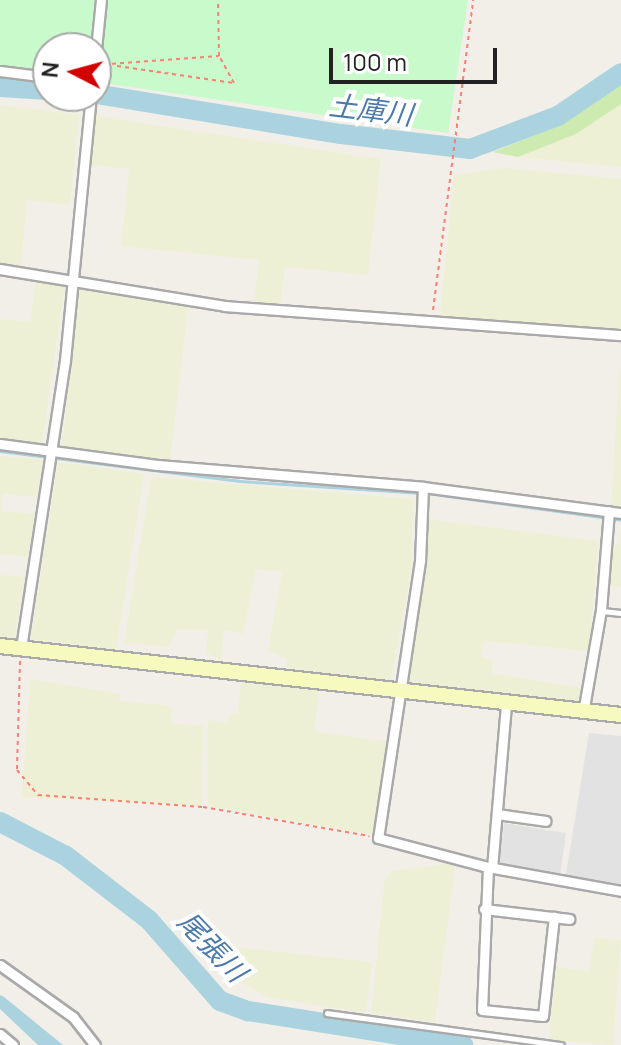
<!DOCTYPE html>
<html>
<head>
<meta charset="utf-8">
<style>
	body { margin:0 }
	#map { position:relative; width:621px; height:1045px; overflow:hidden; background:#f2efe9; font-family:Manrope,"Noto Sans JP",sans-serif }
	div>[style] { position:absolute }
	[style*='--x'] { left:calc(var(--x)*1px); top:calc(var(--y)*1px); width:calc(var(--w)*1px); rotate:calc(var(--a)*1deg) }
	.farmland>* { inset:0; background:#eef0d5 }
	.grass>* { inset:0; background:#cdebb0 }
	.park>* { inset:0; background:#c8facc }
	.parking>* { inset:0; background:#e2e2e2 }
	.water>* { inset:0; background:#aad3df }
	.stream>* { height:3px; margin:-1.5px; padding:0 1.5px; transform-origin:1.5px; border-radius:1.5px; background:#aad3df }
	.river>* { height:20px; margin:-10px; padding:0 10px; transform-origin:10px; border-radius:10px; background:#aad3df }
	.path>* { height:2px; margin-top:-1px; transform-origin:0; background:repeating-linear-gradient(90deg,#fa8072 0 4px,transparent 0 8px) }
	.roads { filter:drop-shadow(2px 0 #a9a9a9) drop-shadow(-2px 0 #a9a9a9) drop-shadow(0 2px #a9a9a9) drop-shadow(0 -2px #a9a9a9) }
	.lane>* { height:5px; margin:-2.5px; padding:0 2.5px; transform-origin:2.5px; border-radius:2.5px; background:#fff }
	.street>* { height:9px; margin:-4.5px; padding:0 4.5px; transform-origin:4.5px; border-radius:4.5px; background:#fff }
	.secondary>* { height:14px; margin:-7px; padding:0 7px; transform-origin:7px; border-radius:7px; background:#f7fabf }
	span { translate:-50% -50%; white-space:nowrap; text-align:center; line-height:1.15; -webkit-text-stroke:8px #fff; paint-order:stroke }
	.water-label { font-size:28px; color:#4a7aab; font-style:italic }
	.north { position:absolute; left:32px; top:32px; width:80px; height:80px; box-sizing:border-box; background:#fff; border:2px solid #a7a7a7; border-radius:50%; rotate:276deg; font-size:22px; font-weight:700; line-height:32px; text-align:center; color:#222 }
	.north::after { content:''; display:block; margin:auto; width:28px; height:36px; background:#d40000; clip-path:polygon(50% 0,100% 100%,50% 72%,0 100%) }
	.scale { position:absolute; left:329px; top:48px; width:168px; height:36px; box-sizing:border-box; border:4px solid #222; border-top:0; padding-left:10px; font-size:24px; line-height:28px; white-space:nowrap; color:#222; -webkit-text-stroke:6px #fff; paint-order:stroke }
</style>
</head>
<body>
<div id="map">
	<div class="farmland">
		<div style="clip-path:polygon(621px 104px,621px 167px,518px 157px,576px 134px)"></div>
		<div style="clip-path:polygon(0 105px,79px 115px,70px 205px,27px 200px,21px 265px,0 263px)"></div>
		<div style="clip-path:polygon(95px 116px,381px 159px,368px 275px,285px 267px,280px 307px,254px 304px,259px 260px,121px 246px,129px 169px,90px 165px)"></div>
		<div style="clip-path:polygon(505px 168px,621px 179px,621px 329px,440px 316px,454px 175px)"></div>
		<div style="clip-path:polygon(36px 280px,65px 284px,42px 443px,0 439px,0 319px,30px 322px)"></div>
		<div style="clip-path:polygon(80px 286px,188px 307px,170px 462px,62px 447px)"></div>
		<div style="clip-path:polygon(619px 372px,621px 372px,621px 509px,611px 507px)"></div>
		<div style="clip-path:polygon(0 456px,43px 460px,37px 497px,3px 494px,1px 511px,35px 514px,28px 557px,0 554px)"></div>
		<div style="clip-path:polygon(58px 462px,144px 474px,116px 650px,31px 639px)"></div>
		<div style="clip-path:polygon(151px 477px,413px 499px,411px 571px,390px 683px,285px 667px,287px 659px,268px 650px,282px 572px,256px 569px,243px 634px,224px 630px,221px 660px,206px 653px,208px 630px,177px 629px,169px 647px,124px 643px)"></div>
		<div style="clip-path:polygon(427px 519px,598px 541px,589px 651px,485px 641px,481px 657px,493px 660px,492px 673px,582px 688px,579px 704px,404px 684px,424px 574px)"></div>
		<div style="clip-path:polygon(621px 525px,621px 587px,605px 585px,608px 545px,618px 546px)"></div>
		<div style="clip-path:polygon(0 575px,24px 577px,14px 641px,0 639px)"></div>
		<div style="clip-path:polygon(30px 679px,120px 694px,120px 701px,172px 706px,171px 723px,203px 726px,202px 806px,22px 797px)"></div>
		<div style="clip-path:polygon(241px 680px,318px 689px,315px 732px,386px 741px,374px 835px,208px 806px,208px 720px,228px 723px,230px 714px,238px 714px)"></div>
		<div style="clip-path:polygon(446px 864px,455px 865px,435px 1022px,371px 1013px,385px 878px,392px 871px)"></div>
		<div style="clip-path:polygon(594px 938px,621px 940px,613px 1045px,549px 1040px,556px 967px,589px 971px)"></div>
		<div style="clip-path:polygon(207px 944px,372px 962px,366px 1013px,267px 997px,221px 971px)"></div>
	</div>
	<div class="grass">
		<div style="clip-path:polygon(621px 84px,621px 104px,576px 134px,518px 157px,493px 152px,563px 124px)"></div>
	</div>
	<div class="park">
		<div style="clip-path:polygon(0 0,468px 0,448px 133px,96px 82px,96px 48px,48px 48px,48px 79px,0 76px)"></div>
	</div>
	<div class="parking">
		<div style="clip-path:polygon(589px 733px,621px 736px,621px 887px,565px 880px)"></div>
		<div style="clip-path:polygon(504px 823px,566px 833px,560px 876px,499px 866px)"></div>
	</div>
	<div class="water">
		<div style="clip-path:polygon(0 995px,4px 997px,63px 1045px,38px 1045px,0 1009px)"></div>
	</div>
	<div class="stream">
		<div style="--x:0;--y:451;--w:242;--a:7.1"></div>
		<div style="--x:240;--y:481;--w:179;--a:3.8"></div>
		<div style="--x:427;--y:493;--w:196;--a:7.9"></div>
	</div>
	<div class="river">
		<div style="--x:0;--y:87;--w:48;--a:3.6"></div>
		<div style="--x:96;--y:94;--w:248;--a:9.3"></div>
		<div style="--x:341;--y:134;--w:130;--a:6.6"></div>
		<div style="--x:470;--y:149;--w:94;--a:-20.6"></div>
		<div style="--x:558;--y:116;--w:76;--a:-34.3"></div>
		<div style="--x:0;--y:822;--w:74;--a:27.3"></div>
		<div style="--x:66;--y:856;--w:105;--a:37.6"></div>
		<div style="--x:149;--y:920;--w:108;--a:48.8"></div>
		<div style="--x:220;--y:1001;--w:30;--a:20"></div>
		<div style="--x:248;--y:1011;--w:218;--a:9"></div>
	</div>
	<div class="path">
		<div style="--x:96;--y:65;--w:123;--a:-4.2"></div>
		<div style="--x:219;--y:56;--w:56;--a:-91"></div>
		<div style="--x:117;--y:66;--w:118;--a:8.3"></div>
		<div style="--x:234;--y:83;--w:31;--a:-119"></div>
		<div style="--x:433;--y:310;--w:313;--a:-82.6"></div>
		<div style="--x:20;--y:661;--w:109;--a:91.6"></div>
		<div style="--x:17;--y:770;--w:33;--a:50"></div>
		<div style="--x:38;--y:795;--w:165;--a:4.2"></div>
		<div style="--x:203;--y:807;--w:169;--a:9.9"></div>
	</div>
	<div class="roads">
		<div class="lane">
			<div style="--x:602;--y:611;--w:19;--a:6"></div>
			<div style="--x:327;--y:1013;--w:236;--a:7.8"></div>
		</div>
		<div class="street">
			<div style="--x:96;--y:49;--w:49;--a:-84.2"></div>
			<div style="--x:0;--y:71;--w:48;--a:7.1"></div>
			<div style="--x:0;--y:269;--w:228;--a:9.3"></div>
			<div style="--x:225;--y:306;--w:397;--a:4.2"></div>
			<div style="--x:0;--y:444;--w:159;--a:7.6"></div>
			<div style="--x:158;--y:465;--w:266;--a:4.7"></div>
			<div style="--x:423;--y:487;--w:200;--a:7.5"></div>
			<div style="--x:423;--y:487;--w:74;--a:92.3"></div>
			<div style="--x:420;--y:561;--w:280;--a:98.6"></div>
			<div style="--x:378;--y:838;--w:114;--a:14.8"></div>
			<div style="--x:488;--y:867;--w:135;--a:10.2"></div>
			<div style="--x:21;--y:648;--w:291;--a:-81.3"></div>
			<div style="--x:65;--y:360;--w:265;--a:-84.4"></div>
			<div style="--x:583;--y:713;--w:105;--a:-80.1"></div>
			<div style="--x:601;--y:610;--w:99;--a:-85.4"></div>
			<div style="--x:497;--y:814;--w:49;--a:8.1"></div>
			<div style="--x:488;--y:867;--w:143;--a:92.4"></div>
			<div style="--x:482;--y:1010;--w:61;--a:5.6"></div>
			<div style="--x:543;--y:1016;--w:100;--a:-83.7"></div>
			<div style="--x:492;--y:868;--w:164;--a:-85.1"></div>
			<div style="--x:484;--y:909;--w:86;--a:6.7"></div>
			<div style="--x:0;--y:965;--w:90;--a:35.5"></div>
			<div style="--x:73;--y:1017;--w:36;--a:52"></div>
			<div style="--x:0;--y:1034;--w:17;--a:40"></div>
		</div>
		<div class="secondary">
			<div style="--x:0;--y:646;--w:625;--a:6.34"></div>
		</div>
	</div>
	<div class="water-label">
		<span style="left:371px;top:109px;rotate:7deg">土庫川</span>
		<span style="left:213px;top:946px;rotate:46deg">尾張川</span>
	</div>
	<div class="north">N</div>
	<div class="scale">100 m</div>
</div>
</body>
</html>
